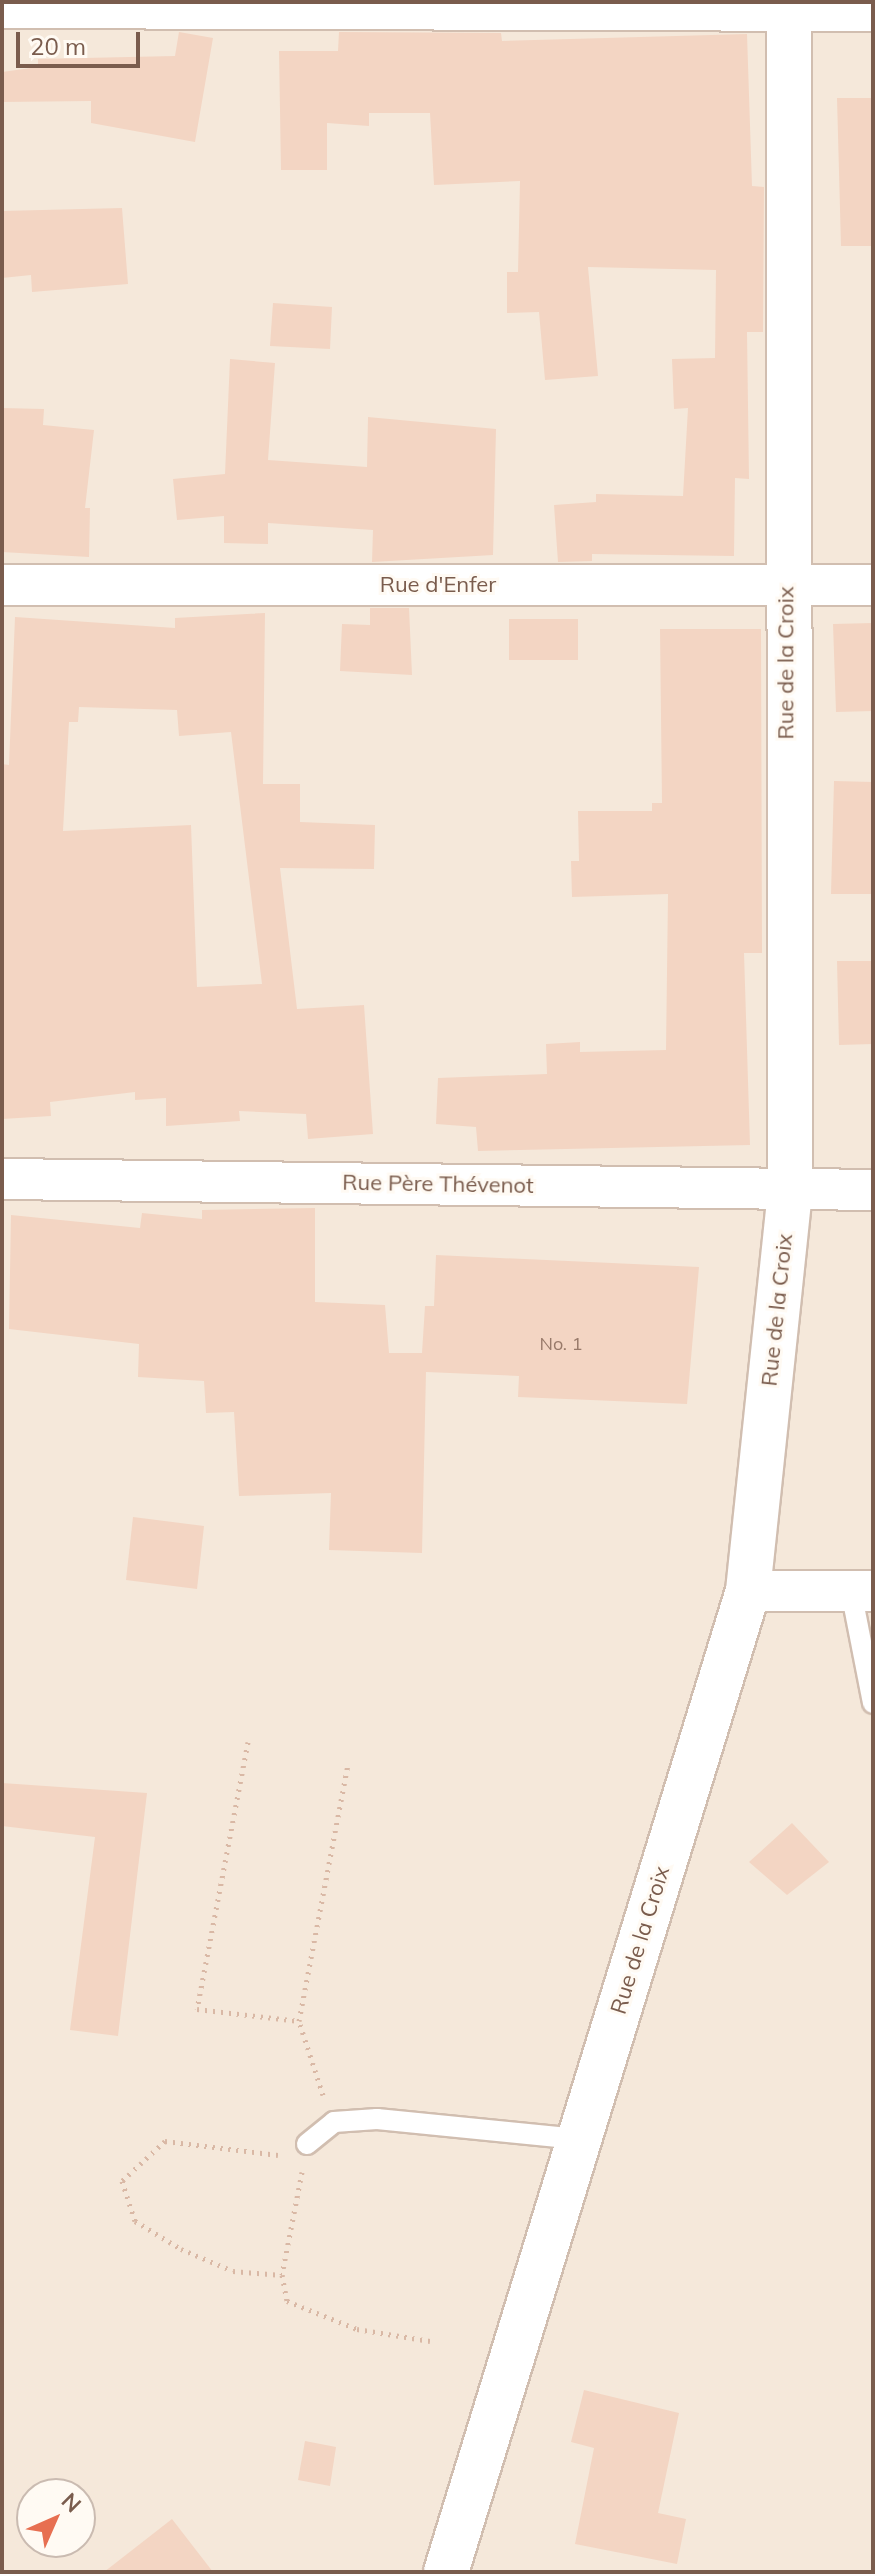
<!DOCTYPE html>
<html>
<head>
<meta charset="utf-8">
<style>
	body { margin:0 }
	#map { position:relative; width:875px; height:2574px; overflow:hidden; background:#fdf6ec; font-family:Mulish,sans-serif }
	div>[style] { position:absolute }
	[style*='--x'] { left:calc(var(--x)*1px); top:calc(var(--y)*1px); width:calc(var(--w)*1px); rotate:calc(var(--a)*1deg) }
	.residential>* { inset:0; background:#f5e8da }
	.building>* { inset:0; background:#f3d5c3 }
	.path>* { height:5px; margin-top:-2.5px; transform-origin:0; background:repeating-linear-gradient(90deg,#d9b8a5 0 2px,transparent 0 8px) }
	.roads { filter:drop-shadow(2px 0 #d1beb0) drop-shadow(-2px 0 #d1beb0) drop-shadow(0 2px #d1beb0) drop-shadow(0 -2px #d1beb0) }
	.lane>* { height:20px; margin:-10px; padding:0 10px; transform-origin:10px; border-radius:10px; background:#fff }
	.street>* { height:40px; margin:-20px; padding:0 20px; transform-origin:20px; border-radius:20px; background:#fff }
	.secondary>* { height:44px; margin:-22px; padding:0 22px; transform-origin:22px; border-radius:22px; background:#fff }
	span { translate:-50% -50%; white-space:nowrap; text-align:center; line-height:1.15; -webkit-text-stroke:6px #fffaf3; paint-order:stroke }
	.number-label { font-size:18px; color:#987a6a }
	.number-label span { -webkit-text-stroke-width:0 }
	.street-label { font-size:22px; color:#7a5c4d }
	.frame { position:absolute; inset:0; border:4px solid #7a5c4d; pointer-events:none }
	.north { position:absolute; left:16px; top:2478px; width:80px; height:80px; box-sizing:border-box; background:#fffaf3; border:2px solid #cabbb1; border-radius:50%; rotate:45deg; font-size:22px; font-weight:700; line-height:32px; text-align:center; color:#7a5c4d }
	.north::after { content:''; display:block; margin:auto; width:28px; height:36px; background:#e76f51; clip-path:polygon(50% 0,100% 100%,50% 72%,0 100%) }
	.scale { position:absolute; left:16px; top:32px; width:124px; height:36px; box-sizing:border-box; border:4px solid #7a5c4d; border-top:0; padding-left:10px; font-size:24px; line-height:28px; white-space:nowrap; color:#7a5c4d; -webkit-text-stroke:6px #fffaf3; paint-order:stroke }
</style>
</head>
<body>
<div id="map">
	<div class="residential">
		<div style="clip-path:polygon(evenodd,2px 2px,873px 2px,873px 2572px,2px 2572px,2px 2px,32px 2494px,80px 2494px,80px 2542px,32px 2542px,32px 2494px)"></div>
	</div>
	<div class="building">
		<div style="clip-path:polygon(179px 32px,213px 38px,195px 142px,91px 123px,91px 101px,2px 102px,2px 72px,38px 67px,38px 59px,175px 56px)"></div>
		<div style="clip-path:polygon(339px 32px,501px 33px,502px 41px,747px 34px,752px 186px,764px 187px,763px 332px,747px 332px,749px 479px,735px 478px,734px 556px,592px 554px,592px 561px,558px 562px,554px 505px,596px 502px,596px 494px,683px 496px,688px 408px,674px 409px,672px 359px,715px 358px,716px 270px,588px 267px,598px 376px,545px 380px,539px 312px,507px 313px,507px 272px,518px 272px,520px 181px,434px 185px,430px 113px,369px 113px,369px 126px,327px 123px,327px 170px,281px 170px,279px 51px,338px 51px)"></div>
		<div style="clip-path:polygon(837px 98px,873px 98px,873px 246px,841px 246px)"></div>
		<div style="clip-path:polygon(122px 208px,128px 284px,32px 292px,31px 275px,2px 278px,2px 211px)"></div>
		<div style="clip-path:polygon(273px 303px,332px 307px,330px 349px,270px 346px)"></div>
		<div style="clip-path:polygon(230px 359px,275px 363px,268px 460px,367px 467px,368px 417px,496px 429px,493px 555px,372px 562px,373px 530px,268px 523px,268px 544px,224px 543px,224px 516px,177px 520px,173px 479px,225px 474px)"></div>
		<div style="clip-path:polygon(2px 408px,44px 409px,43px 425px,94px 430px,85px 508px,90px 508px,89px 557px,2px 552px)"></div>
		<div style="clip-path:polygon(370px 608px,409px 608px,412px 675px,340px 671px,342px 624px,370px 625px)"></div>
		<div style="clip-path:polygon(evenodd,265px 613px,263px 784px,300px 784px,300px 822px,375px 825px,374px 869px,280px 868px,297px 1009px,364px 1005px,373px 1134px,308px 1139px,306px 1114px,239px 1111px,240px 1121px,166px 1126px,166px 1098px,135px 1100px,135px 1092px,50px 1102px,51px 1116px,2px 1119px,2px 764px,9px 765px,15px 617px,175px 628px,175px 618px,265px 613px,79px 707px,177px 710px,179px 736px,231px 732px,262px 984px,197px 987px,191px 825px,63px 831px,69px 722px,78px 722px,79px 707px)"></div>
		<div style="clip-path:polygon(509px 619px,578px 619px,578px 660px,509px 660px)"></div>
		<div style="clip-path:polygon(873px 623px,873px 711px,836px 712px,833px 624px)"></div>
		<div style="clip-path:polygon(660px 629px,761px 629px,762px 953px,744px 953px,750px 1145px,478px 1151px,476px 1127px,436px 1124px,438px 1078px,547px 1074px,546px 1044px,580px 1042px,580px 1052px,666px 1050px,668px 894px,572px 897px,571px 861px,579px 861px,578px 811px,652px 811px,652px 803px,662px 803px)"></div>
		<div style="clip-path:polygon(834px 781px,873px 782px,873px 894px,831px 894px)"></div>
		<div style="clip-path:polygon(837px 961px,873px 961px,873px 1044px,839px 1045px)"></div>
		<div style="clip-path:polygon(315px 1208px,315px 1302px,385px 1305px,389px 1353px,422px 1353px,425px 1306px,434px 1306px,436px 1255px,699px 1267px,687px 1404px,518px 1397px,519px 1376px,426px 1372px,422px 1553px,329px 1550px,331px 1493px,239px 1496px,234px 1412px,206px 1413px,204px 1381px,138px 1377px,139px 1344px,9px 1329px,11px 1215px,140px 1228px,142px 1213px,202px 1219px,202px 1210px)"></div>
		<div style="clip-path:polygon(133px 1517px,204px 1526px,197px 1589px,126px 1580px)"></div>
		<div style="clip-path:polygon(2px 1783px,147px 1793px,118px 2036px,70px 2030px,95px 1837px,2px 1826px)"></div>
		<div style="clip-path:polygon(792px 1823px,829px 1862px,787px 1895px,749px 1862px)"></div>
		<div style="clip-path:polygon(584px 2390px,679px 2413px,658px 2513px,686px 2519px,677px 2564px,575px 2544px,594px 2448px,571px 2442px)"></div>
		<div style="clip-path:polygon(305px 2441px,336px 2447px,330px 2486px,298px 2480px)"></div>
		<div style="clip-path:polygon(172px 2519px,213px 2572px,104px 2572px)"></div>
	</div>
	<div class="path">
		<div style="--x:248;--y:1742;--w:272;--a:100.8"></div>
		<div style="--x:197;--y:2009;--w:103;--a:6.7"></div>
		<div style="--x:323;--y:2095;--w:78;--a:-108"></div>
		<div style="--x:299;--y:2021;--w:263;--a:-79.2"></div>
		<div style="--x:278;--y:2155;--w:114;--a:-172.9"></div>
		<div style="--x:165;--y:2141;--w:59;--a:137.1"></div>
		<div style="--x:122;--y:2181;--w:42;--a:72"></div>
		<div style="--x:135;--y:2221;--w:54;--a:31.3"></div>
		<div style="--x:181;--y:2249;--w:56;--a:22.9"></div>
		<div style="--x:233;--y:2271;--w:49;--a:4.7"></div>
		<div style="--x:302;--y:2172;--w:105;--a:101"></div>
		<div style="--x:282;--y:2275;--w:26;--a:79"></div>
		<div style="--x:287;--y:2301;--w:75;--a:21.8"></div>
		<div style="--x:357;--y:2329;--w:74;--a:9.3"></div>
	</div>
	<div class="roads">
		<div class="lane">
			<div style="--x:851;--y:1591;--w:114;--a:78.9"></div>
			<div style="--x:307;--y:2144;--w:35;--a:-39"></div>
			<div style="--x:334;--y:2122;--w:43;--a:-4"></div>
			<div style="--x:377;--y:2119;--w:202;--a:5.7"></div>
		</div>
		<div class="street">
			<div style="--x:2;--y:8;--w:871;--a:0.2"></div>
			<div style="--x:2;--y:585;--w:871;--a:0"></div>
			<div style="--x:2;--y:1179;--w:871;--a:0.72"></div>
			<div style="--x:748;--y:1591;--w:125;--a:0"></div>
		</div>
		<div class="secondary">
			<div style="--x:446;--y:2572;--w:1026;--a:-72.89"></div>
			<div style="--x:748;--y:1591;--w:404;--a:-84"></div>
			<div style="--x:790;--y:1189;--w:1187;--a:-90.05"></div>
		</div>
	</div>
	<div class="number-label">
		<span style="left:561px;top:1344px">No. 1</span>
	</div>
	<div class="street-label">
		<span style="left:438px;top:585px">Rue d'Enfer</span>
		<span style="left:786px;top:663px;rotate:-90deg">Rue de la Croix</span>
		<span style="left:438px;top:1184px;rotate:1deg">Rue Père Thévenot</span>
		<span style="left:777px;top:1310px;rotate:-84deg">Rue de la Croix</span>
		<span style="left:640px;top:1940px;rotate:-73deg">Rue de la Croix</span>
	</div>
	<div class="frame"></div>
	<div class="north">N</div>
	<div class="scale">20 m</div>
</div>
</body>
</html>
